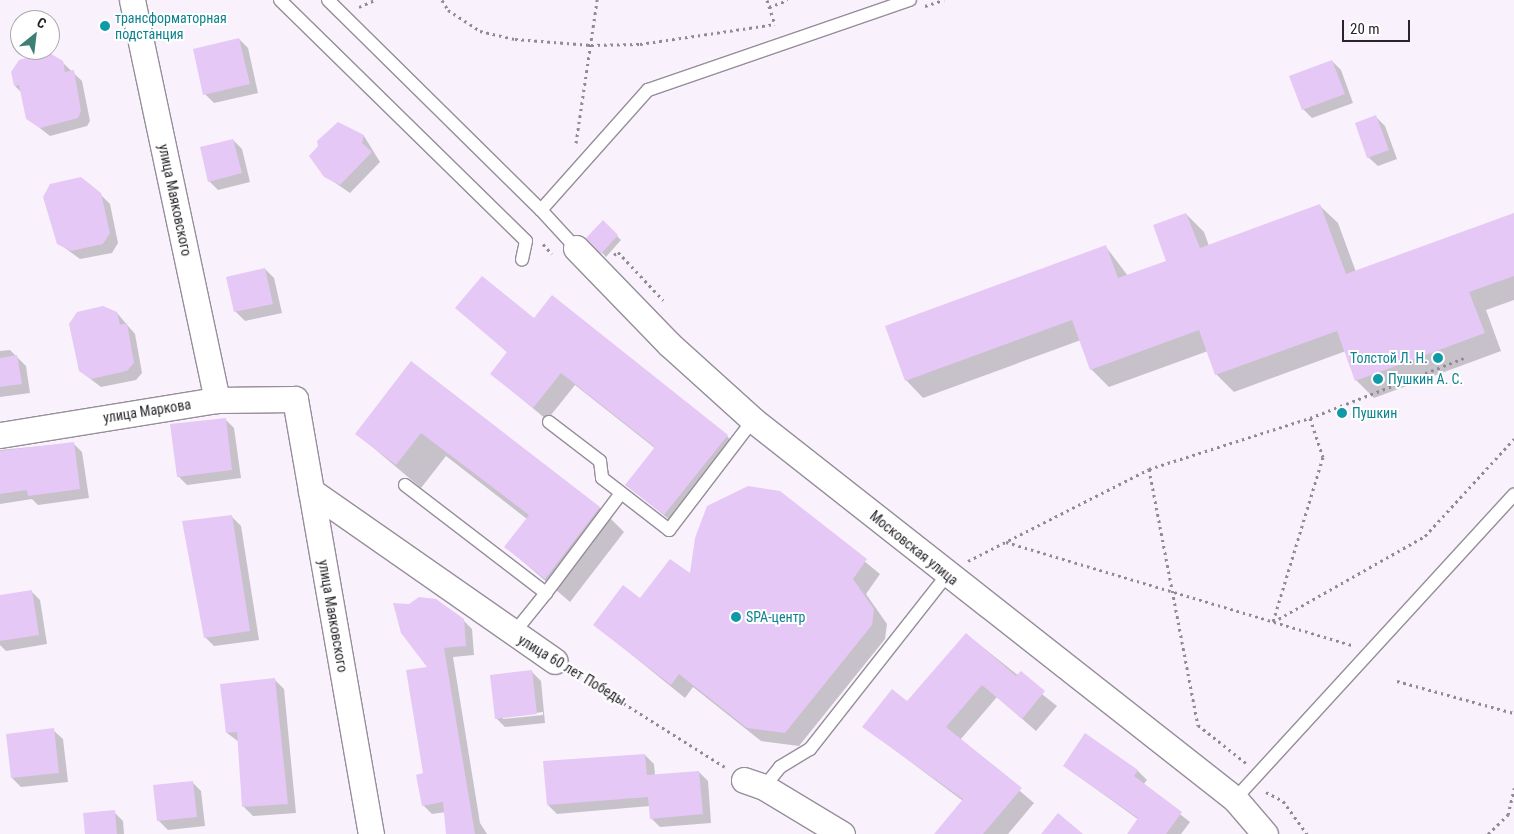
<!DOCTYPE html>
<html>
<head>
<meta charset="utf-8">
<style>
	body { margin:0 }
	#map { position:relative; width:1514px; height:834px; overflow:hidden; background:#f9f2fd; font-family:"Roboto Condensed",sans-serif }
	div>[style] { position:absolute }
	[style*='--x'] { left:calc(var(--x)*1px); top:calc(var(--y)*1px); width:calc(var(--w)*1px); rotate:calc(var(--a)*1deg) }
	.shadow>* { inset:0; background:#0003 }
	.building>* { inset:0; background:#e5c8f5 }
	.path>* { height:3px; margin-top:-1.5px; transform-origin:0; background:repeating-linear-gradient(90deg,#918b94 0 2.5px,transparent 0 6.5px) }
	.roads { filter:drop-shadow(1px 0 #968e9b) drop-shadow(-1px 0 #968e9b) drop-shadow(0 1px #968e9b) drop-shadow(0 -1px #968e9b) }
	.service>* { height:12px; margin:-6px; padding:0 6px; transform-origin:6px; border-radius:6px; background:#fff }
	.minor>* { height:25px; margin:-12.5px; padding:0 12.5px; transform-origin:12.5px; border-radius:12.5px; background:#fff }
	.dots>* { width:14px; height:14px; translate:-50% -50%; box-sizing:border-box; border:2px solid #fff; border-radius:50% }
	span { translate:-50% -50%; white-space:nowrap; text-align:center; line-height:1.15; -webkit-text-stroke:4px #fff; paint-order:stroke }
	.culture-label { font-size:14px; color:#0d838f }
	.left { translate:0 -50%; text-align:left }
	.right { translate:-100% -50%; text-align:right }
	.street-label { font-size:14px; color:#29252b }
	.north { position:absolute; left:10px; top:10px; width:50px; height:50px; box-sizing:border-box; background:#fff; border:1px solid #a9a8aa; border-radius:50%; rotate:29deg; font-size:14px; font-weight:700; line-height:20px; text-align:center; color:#29252b }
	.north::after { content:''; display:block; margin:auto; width:18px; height:22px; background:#3c8075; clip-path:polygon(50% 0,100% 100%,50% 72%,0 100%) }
	.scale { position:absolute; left:1342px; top:20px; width:68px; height:22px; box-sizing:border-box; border:2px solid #29252b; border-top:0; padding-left:6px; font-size:15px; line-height:18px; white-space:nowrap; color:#29252b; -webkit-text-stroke:4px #fff; paint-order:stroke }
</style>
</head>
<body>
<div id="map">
	<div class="shadow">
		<div style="clip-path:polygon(239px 39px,248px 48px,258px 93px,214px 103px,205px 94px)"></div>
		<div style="clip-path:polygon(1332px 61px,1341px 70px,1353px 103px,1312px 118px,1303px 109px)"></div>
		<div style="clip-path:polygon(62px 62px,82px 81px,90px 121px,87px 126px,50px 136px,27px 118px,22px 93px,15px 86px)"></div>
		<div style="clip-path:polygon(1376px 117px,1385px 126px,1397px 159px,1378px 166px,1368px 157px)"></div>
		<div style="clip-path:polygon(364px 136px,380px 162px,350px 193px,325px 176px)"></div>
		<div style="clip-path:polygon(233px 140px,242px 149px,250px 182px,218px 190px,209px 181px)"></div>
		<div style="clip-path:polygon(100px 194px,110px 204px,118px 243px,112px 253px,80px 259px,58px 243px)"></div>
		<div style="clip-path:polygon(1320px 206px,1338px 223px,1356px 272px,1514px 214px,1514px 300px,1486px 310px,1501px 351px,1374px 398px,1356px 380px,1346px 351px,1234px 392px,1216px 374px,1208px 351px,1109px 387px,1091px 369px,1081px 340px,923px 398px,906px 380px,1106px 247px,1128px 276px,1168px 261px,1186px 214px,1204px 232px,1209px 246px)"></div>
		<div style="clip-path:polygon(603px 222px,621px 240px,606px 257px,588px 238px)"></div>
		<div style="clip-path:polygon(265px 269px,274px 278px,282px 313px,245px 321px,236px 312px,227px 278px)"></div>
		<div style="clip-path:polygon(457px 308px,534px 319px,727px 436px,740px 449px,678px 527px,627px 485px,656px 449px,575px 385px,547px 420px,492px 374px,508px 353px)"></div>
		<div style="clip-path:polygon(117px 313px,135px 334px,142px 373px,136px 380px,101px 387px,80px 371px)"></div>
		<div style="clip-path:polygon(10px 350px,26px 366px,30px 393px,0 397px,0 351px)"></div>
		<div style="clip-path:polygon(411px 363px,600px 508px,624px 532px,570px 602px,506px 547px,527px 519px,446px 456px,421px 488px,357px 434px)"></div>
		<div style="clip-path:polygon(225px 419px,234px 428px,241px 478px,187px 485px,178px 476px)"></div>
		<div style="clip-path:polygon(73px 443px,82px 452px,89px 498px,38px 505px,32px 499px,0 504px,0 450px)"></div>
		<div style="clip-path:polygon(780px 492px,880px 574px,866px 594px,887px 624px,885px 639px,799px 746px,761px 741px,693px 687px,685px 698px,595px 625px,691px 575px)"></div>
		<div style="clip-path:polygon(232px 517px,241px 526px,259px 640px,214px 646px,205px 637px)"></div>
		<div style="clip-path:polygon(31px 591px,40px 600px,47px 644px,6px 651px,0 645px,0 596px)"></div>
		<div style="clip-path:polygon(463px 620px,472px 629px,474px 655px,453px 657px,480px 823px,487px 834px,448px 834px,446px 812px,432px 814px,423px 805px,429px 668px)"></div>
		<div style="clip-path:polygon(966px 634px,1057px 706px,1036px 731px,997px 697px,960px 740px,1034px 803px,1008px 834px,935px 834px,963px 801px,864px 727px,907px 703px)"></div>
		<div style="clip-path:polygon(evenodd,532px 672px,541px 681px,545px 723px,505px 727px,496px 718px,532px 672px,543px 712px,543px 715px,503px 719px,503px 717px,543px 712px)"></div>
		<div style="clip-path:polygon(275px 680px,284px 689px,296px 813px,253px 816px,244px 807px,239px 742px,227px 733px)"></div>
		<div style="clip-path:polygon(53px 730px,63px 739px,68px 782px,21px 787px,12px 778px)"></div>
		<div style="clip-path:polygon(1086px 735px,1138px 771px,1147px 780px,1143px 785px,1190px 822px,1181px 834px,1135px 834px,1139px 820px,1064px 766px)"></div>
		<div style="clip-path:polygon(645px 755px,654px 764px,655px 775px,699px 772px,708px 781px,711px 823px,660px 827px,651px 818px,650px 806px,557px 814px,548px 805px)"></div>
		<div style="clip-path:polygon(192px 782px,201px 791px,205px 826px,168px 830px,159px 821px,155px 786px)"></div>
		<div style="clip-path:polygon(114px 812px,123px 821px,124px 834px,87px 834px)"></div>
	</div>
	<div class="building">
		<div style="clip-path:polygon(239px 38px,250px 84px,203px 95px,193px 49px)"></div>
		<div style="clip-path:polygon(48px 52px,63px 61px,65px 72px,74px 70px,81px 111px,78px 118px,40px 128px,26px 119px,19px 85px,14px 86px,11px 72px,19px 60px)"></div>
		<div style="clip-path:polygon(1332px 60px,1345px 94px,1302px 110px,1289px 76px)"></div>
		<div style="clip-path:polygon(1376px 115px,1389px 150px,1367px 158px,1355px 123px)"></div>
		<div style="clip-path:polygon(338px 122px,364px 135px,362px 143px,372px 152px,340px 185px,324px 177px,309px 156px,318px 146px,317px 141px)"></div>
		<div style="clip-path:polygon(233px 139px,242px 173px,208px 182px,200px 147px)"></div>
		<div style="clip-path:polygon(81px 177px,101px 193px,110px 233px,103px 244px,71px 251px,57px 244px,43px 197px,50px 184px)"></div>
		<div style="clip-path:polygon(1320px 204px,1346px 274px,1514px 213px,1514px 276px,1469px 292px,1485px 333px,1355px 381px,1337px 331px,1215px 375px,1199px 330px,1090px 370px,1072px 320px,905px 381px,885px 326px,1106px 245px,1118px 278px,1166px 261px,1153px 225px,1186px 213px,1200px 248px)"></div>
		<div style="clip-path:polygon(603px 220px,618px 235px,601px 254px,586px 238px)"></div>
		<div style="clip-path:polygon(265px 268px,273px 304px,234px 312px,226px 277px)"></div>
		<div style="clip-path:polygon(482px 276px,534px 318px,552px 295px,728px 435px,664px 515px,625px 485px,655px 447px,561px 373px,533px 408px,490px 374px,507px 352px,455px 308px)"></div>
		<div style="clip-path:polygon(103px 306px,117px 312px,120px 325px,127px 323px,134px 363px,127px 371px,91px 379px,79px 371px,69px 324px,77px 312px)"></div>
		<div style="clip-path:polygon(17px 355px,22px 384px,0 387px,0 358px)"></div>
		<div style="clip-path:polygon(411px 361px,600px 507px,545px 579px,504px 547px,529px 515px,421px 433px,396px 465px,355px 434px)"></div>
		<div style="clip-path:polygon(226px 418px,232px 470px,177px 477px,170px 424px)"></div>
		<div style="clip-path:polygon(74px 442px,80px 489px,28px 496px,27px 490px,0 494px,0 451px)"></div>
		<div style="clip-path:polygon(748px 486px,780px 491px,867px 559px,853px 579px,874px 609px,872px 625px,785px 733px,747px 728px,679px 674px,671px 685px,593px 625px,623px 585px,640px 598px,670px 559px,690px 573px,695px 538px,707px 506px)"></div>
		<div style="clip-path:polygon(232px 515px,250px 631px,204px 638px,182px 521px)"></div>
		<div style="clip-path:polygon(32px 590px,39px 635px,0 641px,0 595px)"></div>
		<div style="clip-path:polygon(419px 597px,436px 599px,464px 619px,466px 646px,444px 648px,475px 834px,446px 834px,443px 802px,422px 806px,416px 775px,423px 773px,406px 670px,427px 667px,401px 633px,393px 603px,409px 604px)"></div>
		<div style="clip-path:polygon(966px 633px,1016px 676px,1021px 671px,1045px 691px,1022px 719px,982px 685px,946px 727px,1022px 788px,983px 834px,934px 834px,963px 799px,862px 727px,892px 689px,907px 701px)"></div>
		<div style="clip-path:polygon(532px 670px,537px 714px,495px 719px,490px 675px)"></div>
		<div style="clip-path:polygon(275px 678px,288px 804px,242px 807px,237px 732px,226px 733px,220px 684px)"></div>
		<div style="clip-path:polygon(54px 728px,59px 773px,11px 778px,6px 734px)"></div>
		<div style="clip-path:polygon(1085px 733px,1138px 770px,1134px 776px,1182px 812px,1166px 834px,1127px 834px,1138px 818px,1063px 766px)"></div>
		<div style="clip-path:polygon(645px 754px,647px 775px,699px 771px,703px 814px,650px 819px,648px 797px,547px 805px,543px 761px)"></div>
		<div style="clip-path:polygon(193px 781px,197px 817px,157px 821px,153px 785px)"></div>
		<div style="clip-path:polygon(115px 810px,117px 834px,85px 834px,83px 813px)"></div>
		<div style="clip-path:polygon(1058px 813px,1083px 834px,1041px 834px)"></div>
	</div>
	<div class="path">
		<div style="--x:442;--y:0;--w:12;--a:59"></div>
		<div style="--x:448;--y:10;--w:38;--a:33"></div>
		<div style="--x:480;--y:31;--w:36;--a:13"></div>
		<div style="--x:515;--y:39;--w:76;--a:4.5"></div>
		<div style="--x:591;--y:45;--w:49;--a:-1.2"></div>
		<div style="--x:640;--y:44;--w:136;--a:-8.4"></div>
		<div style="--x:767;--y:0;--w:26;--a:72"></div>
		<div style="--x:925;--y:6;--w:20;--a:-18"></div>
		<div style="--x:359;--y:7;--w:17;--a:-24"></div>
		<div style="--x:769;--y:7;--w:20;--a:-20"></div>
		<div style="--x:576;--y:143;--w:145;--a:-81.6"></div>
		<div style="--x:543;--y:244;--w:13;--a:48"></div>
		<div style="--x:614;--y:255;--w:5;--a:-37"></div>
		<div style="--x:618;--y:252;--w:66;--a:46.8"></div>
		<div style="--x:1310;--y:418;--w:41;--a:71.6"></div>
		<div style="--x:1323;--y:457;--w:172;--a:106.9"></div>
		<div style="--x:1273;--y:622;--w:175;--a:-29.5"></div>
		<div style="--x:1425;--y:536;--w:132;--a:-47.5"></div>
		<div style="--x:1149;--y:469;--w:261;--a:79.2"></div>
		<div style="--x:1198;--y:725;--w:61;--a:38.4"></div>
		<div style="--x:1006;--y:542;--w:361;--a:16.6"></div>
		<div style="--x:968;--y:561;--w:203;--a:-26.9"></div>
		<div style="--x:1149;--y:469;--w:169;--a:-17.6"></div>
		<div style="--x:1310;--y:418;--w:165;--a:-21.3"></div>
		<div style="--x:574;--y:672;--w:178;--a:32.2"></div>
		<div style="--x:1397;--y:681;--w:121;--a:15.3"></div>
		<div style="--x:1266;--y:792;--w:19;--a:28"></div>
		<div style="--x:1283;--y:801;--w:41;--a:54"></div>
		<div style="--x:1488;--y:834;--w:28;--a:-44"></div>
		<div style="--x:1508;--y:815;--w:28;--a:-77"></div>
	</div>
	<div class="roads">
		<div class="service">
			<div style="--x:280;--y:0;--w:344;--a:44.4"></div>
			<div style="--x:526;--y:241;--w:19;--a:102"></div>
			<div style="--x:328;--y:0;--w:299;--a:44.6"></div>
			<div style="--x:541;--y:210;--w:161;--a:-48.3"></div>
			<div style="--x:648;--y:90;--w:277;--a:-19"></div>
			<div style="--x:541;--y:210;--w:52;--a:47.4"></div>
			<div style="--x:549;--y:422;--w:64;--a:37.4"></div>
			<div style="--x:600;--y:461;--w:17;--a:83"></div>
			<div style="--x:602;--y:478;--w:85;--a:37.8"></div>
			<div style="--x:669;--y:530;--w:138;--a:-52.6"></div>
			<div style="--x:405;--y:485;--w:178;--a:37.5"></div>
			<div style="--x:546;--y:593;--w:125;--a:-53.1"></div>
			<div style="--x:513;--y:634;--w:53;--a:-51.2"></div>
			<div style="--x:764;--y:787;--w:26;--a:-51"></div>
			<div style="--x:780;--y:767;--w:35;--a:-31"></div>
			<div style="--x:810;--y:749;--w:221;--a:-51.8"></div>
			<div style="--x:1235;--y:799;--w:413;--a:-47.5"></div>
		</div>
		<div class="minor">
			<div style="--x:132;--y:0;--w:409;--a:78"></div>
			<div style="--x:576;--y:248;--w:134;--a:45.9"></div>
			<div style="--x:669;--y:344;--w:113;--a:42.1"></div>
			<div style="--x:753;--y:420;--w:613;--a:38.18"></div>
			<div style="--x:1235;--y:799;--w:46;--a:49.4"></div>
			<div style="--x:0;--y:435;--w:220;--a:-9.2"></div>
			<div style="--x:217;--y:400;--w:78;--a:-0.7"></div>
			<div style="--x:295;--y:399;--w:442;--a:80.1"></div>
			<div style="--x:311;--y:491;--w:297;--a:34.9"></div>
			<div style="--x:744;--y:780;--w:21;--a:19"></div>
			<div style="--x:764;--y:787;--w:91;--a:31.1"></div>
		</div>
	</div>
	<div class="dots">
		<div style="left:105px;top:26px;background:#0f9aa8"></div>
		<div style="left:1438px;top:358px;background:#0f9aa8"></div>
		<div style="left:1378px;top:379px;background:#0f9aa8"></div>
		<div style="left:1342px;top:413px;background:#0f9aa8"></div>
		<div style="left:736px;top:617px;background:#0f9aa8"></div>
	</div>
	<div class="culture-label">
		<span class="left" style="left:115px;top:26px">трансформаторная<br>подстанция</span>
		<span class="right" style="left:1428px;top:358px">Толстой Л. Н.</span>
		<span class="left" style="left:1388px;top:379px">Пушкин А. С.</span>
		<span class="left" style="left:1352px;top:413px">Пушкин</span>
		<span class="left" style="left:746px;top:617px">SPA-центр</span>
	</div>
	<div class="street-label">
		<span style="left:175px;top:200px;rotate:78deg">улица Маяковского</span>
		<span style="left:147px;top:411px;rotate:-9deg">улица Маркова</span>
		<span style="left:914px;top:548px;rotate:39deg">Московская улица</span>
		<span style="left:333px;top:616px;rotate:80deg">улица Маяковского</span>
		<span style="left:572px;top:670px;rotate:31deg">улица 60 лет Победы</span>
	</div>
	<div class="north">С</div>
	<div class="scale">20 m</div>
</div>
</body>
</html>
